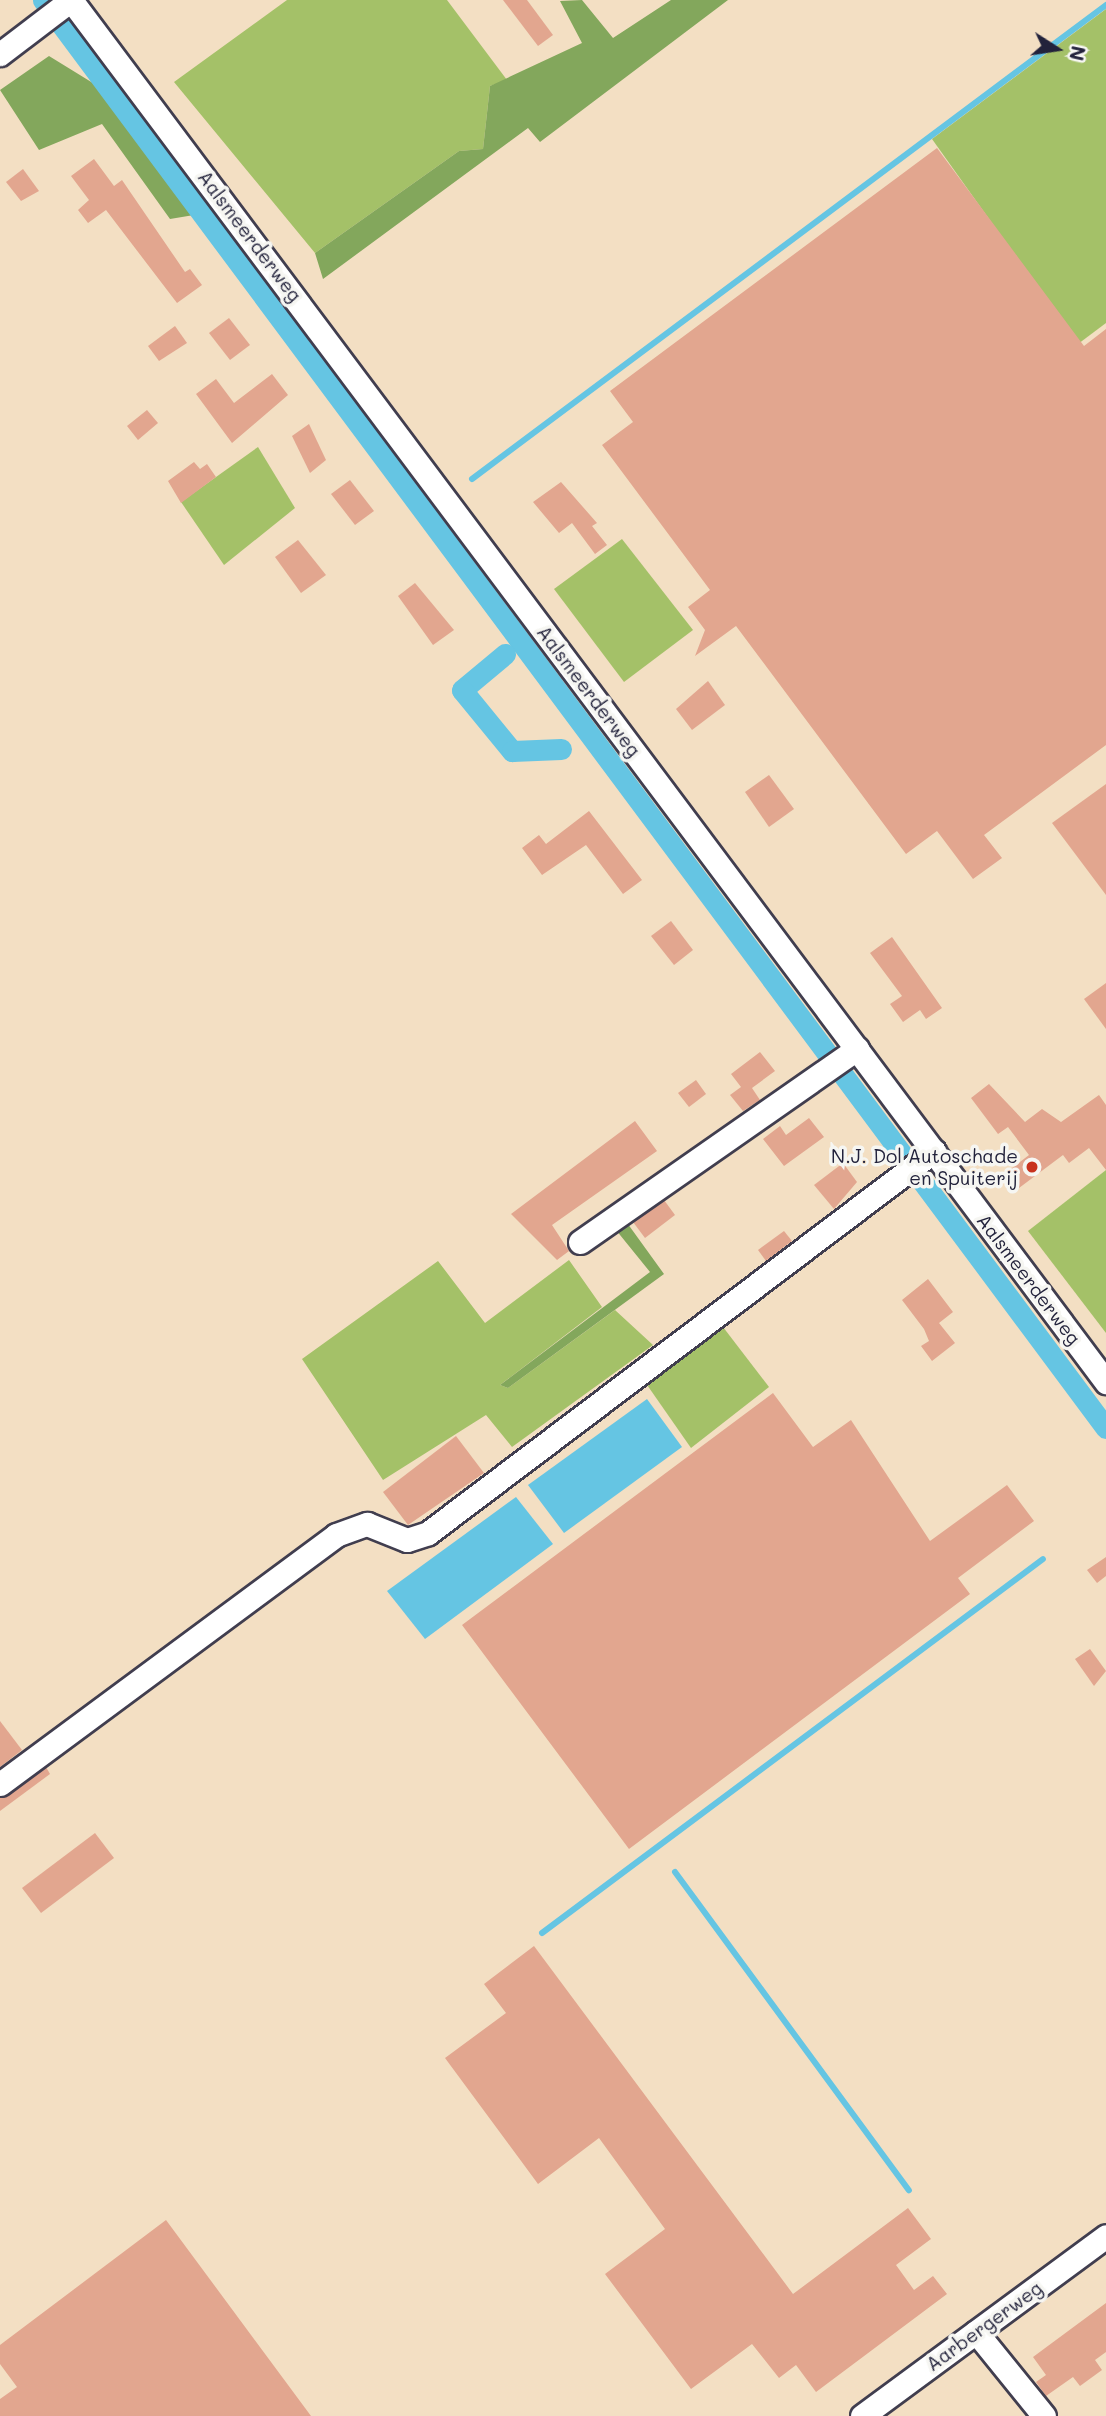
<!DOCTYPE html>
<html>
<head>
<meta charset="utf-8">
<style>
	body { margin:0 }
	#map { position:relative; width:1106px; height:2416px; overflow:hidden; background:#f3dfc3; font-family:Mali,sans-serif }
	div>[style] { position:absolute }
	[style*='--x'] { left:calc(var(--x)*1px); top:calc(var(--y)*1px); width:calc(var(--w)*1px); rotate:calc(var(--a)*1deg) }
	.green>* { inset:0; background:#a4c168 }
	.forest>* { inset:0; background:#83a75c }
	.water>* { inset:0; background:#65c5e3 }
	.stream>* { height:6px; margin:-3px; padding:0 3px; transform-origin:3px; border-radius:3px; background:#65c5e3 }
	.canal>* { height:21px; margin:-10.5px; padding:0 10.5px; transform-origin:10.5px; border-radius:10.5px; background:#65c5e3 }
	.building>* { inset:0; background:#e2a68f }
	.roads { filter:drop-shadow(2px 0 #413e4f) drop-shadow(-2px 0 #413e4f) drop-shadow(0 2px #413e4f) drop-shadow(0 -2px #413e4f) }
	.minor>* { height:23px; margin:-11.5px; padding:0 11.5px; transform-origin:11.5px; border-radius:11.5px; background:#fff }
	.dots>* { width:19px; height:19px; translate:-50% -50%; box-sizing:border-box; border:4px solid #f6f6f2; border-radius:50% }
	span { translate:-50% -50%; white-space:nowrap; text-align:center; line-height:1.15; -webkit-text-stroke:7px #f6f6f2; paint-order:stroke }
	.street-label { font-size:19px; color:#22223b }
	.poi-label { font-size:19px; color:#22223b }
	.right { translate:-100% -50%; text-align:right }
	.north { position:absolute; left:1022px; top:14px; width:70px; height:70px; -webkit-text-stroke:5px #f6f6f2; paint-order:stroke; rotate:102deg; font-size:19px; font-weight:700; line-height:28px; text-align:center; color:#22223b }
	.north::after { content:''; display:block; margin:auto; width:24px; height:32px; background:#22223b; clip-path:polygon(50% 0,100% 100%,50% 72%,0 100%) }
</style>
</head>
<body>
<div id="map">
	<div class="green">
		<div style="clip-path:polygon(287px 0,447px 0,507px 80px,490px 86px,483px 149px,459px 151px,315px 253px,174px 82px)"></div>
		<div style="clip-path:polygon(1106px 9px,1106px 323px,1078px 344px,932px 139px)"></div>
		<div style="clip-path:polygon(258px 447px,295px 508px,224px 565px,181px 502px)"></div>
		<div style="clip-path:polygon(622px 539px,693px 630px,624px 682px,554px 589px)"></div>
		<div style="clip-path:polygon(1106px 1170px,1106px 1333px,1028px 1231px)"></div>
		<div style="clip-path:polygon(569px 1260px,602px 1307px,500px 1385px,508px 1388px,615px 1310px,653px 1345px,512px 1447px,486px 1415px,383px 1480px,302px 1359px,438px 1261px,485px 1323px)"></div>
		<div style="clip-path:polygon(723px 1327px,769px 1387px,691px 1448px,645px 1382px)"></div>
	</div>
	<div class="forest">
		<div style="clip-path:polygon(582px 0,613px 38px,671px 0,728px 0,540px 142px,528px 128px,323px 279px,315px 253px,459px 151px,483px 149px,490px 86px,582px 43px,560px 1px)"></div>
		<div style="clip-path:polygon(49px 56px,101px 88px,194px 215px,170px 219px,102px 124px,39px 150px,0 90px)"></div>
		<div style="clip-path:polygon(625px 1220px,664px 1274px,508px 1388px,500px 1385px,650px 1272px,616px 1230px)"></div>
	</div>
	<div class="water">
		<div style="clip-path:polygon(647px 1399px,682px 1447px,564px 1533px,528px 1485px)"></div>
		<div style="clip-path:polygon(516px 1497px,553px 1544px,425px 1639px,387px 1591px)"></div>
	</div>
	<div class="stream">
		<div style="--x:472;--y:479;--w:792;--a:-36.78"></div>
		<div style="--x:675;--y:1872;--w:395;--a:53.7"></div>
		<div style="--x:542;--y:1933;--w:625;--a:-36.74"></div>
	</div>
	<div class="canal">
		<div style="--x:43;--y:0;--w:1780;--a:53.34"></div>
		<div style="--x:505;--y:654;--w:56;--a:140.1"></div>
		<div style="--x:462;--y:690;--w:79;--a:50.7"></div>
		<div style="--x:512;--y:751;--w:49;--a:-2.3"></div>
	</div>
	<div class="building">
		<div style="clip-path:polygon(503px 0,527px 0,553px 35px,538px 46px)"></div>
		<div style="clip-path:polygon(937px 148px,1084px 346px,1106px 329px,1106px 745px,984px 835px,1002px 858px,973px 879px,937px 831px,906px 854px,736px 626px,695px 656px,705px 630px,688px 607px,710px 590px,602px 445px,633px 422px,610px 391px)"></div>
		<div style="clip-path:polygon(94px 159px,114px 186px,122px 180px,185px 272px,190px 269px,202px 285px,177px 303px,106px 210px,88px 223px,78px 210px,89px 200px,71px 176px)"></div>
		<div style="clip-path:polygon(23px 169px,39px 191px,21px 201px,6px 182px)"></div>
		<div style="clip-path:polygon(229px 318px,250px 345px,230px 360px,209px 333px)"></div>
		<div style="clip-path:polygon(175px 326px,187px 343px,159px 361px,148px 346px)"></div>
		<div style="clip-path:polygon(272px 374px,288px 395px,232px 443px,196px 394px,216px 379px,234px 403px)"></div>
		<div style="clip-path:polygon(147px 410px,158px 423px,138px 440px,127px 426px)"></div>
		<div style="clip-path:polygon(309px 424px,326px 460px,310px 473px,292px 436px)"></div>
		<div style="clip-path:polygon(194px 462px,200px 469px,207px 464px,216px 477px,181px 503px,168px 481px)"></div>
		<div style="clip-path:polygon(350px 480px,374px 511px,355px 525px,331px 494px)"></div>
		<div style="clip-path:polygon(561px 482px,597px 523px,592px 526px,607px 545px,595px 554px,572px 523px,559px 533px,533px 502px)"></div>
		<div style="clip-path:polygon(298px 540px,326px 575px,301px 593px,275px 557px)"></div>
		<div style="clip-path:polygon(415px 583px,454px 630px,433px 645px,398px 596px)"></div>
		<div style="clip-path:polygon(708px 681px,725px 705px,692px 730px,676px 709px)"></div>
		<div style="clip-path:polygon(769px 775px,794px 809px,769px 827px,745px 792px)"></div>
		<div style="clip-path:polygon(1106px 784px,1106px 895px,1052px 823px)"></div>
		<div style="clip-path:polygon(589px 811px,642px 880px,623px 894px,586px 845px,542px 875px,522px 848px,539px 835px,546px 844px)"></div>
		<div style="clip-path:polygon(671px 921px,693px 950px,674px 965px,651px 936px)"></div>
		<div style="clip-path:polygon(892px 937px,942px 1008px,926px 1019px,920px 1010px,903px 1022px,890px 1004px,902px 996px,870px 953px)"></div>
		<div style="clip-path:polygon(1106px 983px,1106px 1029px,1084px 999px)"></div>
		<div style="clip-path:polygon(760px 1052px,775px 1071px,752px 1088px,760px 1100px,743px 1111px,730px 1095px,741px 1087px,731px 1074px)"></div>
		<div style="clip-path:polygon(696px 1080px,706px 1094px,689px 1107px,678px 1093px)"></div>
		<div style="clip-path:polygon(989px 1084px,1025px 1122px,1042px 1109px,1061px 1122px,1099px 1095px,1106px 1105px,1106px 1170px,1089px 1148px,1069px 1163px,1063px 1155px,1019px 1188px,1007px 1172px,1029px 1155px,1008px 1127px,998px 1134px,971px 1098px)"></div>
		<div style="clip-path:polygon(809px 1118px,824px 1137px,784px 1166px,763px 1139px,780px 1126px,786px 1135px)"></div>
		<div style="clip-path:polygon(635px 1121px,657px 1151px,552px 1225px,569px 1251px,557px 1260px,511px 1214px)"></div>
		<div style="clip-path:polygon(843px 1163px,857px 1182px,834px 1209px,814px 1185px)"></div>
		<div style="clip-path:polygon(664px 1200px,675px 1215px,645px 1238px,633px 1222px)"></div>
		<div style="clip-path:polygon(784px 1231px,792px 1241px,766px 1261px,758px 1250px)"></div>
		<div style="clip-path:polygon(928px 1279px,953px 1312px,939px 1323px,955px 1343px,932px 1361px,921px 1346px,929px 1341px,924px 1329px,902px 1300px)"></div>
		<div style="clip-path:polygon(773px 1393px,813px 1447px,851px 1420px,930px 1541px,1007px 1485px,1034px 1521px,958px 1578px,970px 1594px,629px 1849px,462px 1625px)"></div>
		<div style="clip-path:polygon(456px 1436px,484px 1473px,408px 1525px,383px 1492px)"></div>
		<div style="clip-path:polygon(1106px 1557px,1106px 1576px,1097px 1583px,1087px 1570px)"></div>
		<div style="clip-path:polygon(1090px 1649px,1106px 1671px,1094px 1686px,1075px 1659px)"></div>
		<div style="clip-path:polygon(0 1721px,22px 1750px,0 1767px)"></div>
		<div style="clip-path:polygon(46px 1767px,50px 1774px,0 1811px,0 1798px)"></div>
		<div style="clip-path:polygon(95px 1833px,114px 1858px,41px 1913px,22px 1888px)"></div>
		<div style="clip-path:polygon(534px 1946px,793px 2294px,908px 2208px,931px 2239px,896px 2265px,914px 2290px,933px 2276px,947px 2294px,816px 2392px,796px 2365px,779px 2378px,752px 2344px,691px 2389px,605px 2274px,665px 2229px,599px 2138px,538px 2184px,445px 2058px,506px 2013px,484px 1984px)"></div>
		<div style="clip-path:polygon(166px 2220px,311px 2416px,0 2416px,0 2399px,17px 2387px,0 2364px,0 2345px)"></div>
		<div style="clip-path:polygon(1106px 2303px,1106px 2352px,1095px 2360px,1102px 2370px,1080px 2386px,1073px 2377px,1046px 2396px,1036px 2382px,1046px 2375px,1033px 2357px)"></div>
	</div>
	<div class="roads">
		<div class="minor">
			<div style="--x:71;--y:0;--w:1727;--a:53.17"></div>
			<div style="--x:0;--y:54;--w:89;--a:-37.3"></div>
			<div style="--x:580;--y:1242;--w:338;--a:-34.9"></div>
			<div style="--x:0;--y:1784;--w:418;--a:-36.5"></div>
			<div style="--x:336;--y:1535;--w:33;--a:-20"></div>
			<div style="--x:367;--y:1524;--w:43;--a:21.8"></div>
			<div style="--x:407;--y:1540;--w:22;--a:-18"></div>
			<div style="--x:428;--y:1533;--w:634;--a:-37.05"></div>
			<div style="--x:976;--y:2332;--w:108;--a:51"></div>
			<div style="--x:862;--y:2416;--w:303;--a:-36.4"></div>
		</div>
	</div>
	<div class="dots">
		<div style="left:1032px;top:1167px;background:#c8321e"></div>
	</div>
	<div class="street-label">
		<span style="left:250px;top:236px;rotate:53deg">Aalsmeerderweg</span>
		<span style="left:589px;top:691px;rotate:53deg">Aalsmeerderweg</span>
		<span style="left:1029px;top:1279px;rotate:53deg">Aalsmeerderweg</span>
		<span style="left:984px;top:2326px;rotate:-36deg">Aarbergerweg</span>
	</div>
	<div class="poi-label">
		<span class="right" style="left:1018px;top:1167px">N.J. Dol Autoschade<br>en Spuiterij</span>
	</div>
	<div class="north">N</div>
</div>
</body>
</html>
